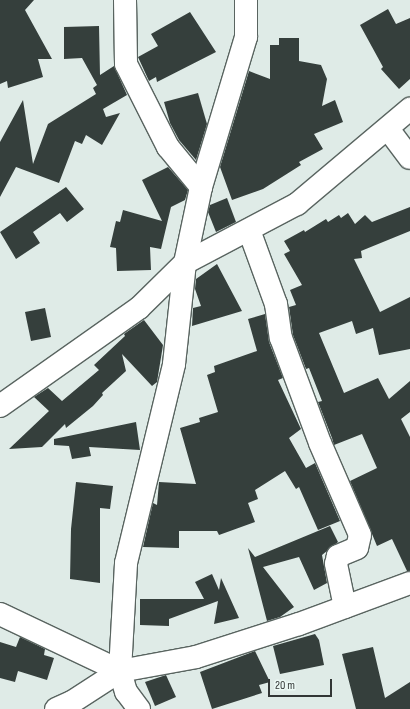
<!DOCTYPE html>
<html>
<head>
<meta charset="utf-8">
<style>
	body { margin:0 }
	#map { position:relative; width:410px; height:709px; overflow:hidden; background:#dfebe7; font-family:"Sofia Sans Condensed",sans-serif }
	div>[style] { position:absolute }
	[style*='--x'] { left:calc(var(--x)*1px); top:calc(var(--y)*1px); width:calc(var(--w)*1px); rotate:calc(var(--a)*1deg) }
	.building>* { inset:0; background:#353f3c }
	.roads { filter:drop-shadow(1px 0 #596460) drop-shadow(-1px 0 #596460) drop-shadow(0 1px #596460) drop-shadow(0 -1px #596460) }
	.street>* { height:22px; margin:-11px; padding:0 11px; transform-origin:11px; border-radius:11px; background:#fff }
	span { translate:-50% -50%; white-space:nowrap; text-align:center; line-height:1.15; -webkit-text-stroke:4px #ecf9f5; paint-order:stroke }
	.scale { position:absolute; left:268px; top:679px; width:64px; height:18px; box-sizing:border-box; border:2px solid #323635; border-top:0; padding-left:5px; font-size:12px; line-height:14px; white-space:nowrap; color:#323635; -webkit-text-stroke:3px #ecf9f5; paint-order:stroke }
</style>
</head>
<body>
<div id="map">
	<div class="building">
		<div style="clip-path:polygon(0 0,34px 0,25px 10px,52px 59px,38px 59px,43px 77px,8px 88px,7px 81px,0 84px)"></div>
		<div style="clip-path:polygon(388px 9px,396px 24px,410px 18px,410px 79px,399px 89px,381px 69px,383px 67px,360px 25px)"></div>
		<div style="clip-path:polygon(190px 12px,216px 52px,157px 82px,156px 77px,149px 81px,138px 57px,158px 46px,151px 34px)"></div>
		<div style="clip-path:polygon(99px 26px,100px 75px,114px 66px,127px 95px,103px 109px,106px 117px,120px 113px,102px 145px,86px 135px,82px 144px,75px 141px,59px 183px,16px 167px,0 197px,0 142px,23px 100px,33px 164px,48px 124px,96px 94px,93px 88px,97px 85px,82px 58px,64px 59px,64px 27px)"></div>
		<div style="clip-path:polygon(279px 38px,299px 38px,299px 61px,321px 65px,327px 79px,322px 106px,335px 100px,343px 122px,314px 134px,323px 149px,299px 162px,301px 165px,263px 189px,232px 200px,220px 167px,249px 71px,270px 79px,270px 45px,279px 45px)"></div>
		<div style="clip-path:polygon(198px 93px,207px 124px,196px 160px,179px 140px,170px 123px,164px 102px)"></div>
		<div style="clip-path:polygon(168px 167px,188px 190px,185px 200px,171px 207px,161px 249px,150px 247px,151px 270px,117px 271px,116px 248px,110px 247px,116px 221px,120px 222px,123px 210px,162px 221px,142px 180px)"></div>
		<div style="clip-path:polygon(66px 187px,84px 209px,67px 222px,60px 213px,33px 232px,40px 243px,16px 259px,0 232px)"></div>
		<div style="clip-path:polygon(227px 198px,236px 222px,216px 232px,208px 212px,210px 205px)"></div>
		<div style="clip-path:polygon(410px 207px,410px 231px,361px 251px,362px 258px,354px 259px,380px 312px,410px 297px,410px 349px,379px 355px,373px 328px,356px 334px,352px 321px,319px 333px,344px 393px,378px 378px,389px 399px,410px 381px,410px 412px,401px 419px,410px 437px,410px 571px,407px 571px,392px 539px,377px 546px,350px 481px,377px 468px,362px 434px,334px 445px,332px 438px,318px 402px,322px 401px,309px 368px,306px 369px,293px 335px,289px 307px,296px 305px,290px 290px,302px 285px,284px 254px,290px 251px,284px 241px,304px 230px,305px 232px,326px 219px,328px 222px,339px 215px,341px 218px,348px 213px,355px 224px,365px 215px,372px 222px)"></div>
		<div style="clip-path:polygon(217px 264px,242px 311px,192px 326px,193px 308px,201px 306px,195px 289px,196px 279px)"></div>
		<div style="clip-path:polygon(45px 308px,51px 337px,31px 341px,25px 312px)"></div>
		<div style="clip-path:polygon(265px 314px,269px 342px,283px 378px,278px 380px,301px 429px,289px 438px,306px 468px,315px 463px,340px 521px,318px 530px,299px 487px,296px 489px,285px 471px,255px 490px,258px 499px,248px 503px,255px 522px,219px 535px,217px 531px,179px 531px,179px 548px,143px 547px,153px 503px,157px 505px,159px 482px,196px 484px,180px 428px,200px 422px,199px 418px,218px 412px,207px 375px,215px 372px,214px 366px,257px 351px,248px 319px)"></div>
		<div style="clip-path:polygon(144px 320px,163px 345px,157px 382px,152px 386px,122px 354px,126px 371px,102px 393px,103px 395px,93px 406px,66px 428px,65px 424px,42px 447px,9px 449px,49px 411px,34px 397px,48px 388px,62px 401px,99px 370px,94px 365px,125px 336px,124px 334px)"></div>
		<div style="clip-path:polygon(136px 422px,140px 450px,89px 447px,91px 456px,72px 459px,69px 446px,54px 445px,54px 439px)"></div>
		<div style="clip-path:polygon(76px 482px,113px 486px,110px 509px,100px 508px,100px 583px,70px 579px,71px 529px)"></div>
		<div style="clip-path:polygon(330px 526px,338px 542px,322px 555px,327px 583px,314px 590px,299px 557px,263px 567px,294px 607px,280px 617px,267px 621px,248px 548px,255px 557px)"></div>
		<div style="clip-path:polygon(212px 574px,219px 590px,221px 578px,239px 618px,214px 624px,218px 601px,169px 619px,169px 626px,140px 625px,140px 599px,204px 599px,195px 582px)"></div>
		<div style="clip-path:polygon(315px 634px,319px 640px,324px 665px,280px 674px,273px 646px)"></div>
		<div style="clip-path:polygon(20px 637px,45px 649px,44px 655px,54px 658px,47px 680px,18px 671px,15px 682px,0 678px,0 642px,16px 647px)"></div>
		<div style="clip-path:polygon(373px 647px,385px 698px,410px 682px,410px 709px,356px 709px,342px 654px)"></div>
		<div style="clip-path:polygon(255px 651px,270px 682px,259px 685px,262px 693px,212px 709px,200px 672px)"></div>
		<div style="clip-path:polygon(166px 675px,176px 697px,155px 706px,145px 682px)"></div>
	</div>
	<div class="roads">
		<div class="street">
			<div style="--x:125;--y:0;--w:64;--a:89.1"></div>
			<div style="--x:126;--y:64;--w:93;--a:63.2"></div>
			<div style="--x:168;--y:147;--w:52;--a:50.5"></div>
			<div style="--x:388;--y:129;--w:36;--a:53"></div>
			<div style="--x:249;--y:230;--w:79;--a:70"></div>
			<div style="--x:276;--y:304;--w:34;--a:82"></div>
			<div style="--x:281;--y:338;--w:112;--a:69.6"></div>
			<div style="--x:320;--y:443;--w:100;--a:66.5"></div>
			<div style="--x:360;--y:535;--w:13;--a:103"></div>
			<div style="--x:357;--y:548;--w:21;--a:157"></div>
			<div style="--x:338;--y:556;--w:8;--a:104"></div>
			<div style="--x:336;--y:564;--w:44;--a:78.2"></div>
			<div style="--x:0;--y:406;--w:170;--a:-35.2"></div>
			<div style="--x:139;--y:308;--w:64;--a:-44.4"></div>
			<div style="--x:185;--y:263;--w:127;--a:-27.8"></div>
			<div style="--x:297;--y:204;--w:148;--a:-40.1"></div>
			<div style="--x:0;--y:614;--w:133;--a:25.4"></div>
			<div style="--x:56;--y:709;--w:17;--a:-24"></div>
			<div style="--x:72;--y:702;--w:57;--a:-32.9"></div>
			<div style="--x:120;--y:671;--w:77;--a:-10.4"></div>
			<div style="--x:196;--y:657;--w:108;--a:-17.8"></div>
			<div style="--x:299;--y:624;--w:118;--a:-20.3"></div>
			<div style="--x:139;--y:709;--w:21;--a:-127"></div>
			<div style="--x:126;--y:692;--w:22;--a:-106"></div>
			<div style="--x:120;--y:671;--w:108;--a:-86.8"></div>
			<div style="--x:126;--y:563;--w:205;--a:-76.4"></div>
			<div style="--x:174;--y:364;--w:102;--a:-83.8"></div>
			<div style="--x:185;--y:263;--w:78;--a:-78.1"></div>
			<div style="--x:201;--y:187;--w:157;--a:-73.3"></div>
			<div style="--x:246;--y:37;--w:37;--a:-90"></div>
		</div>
	</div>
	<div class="scale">20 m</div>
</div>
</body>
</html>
